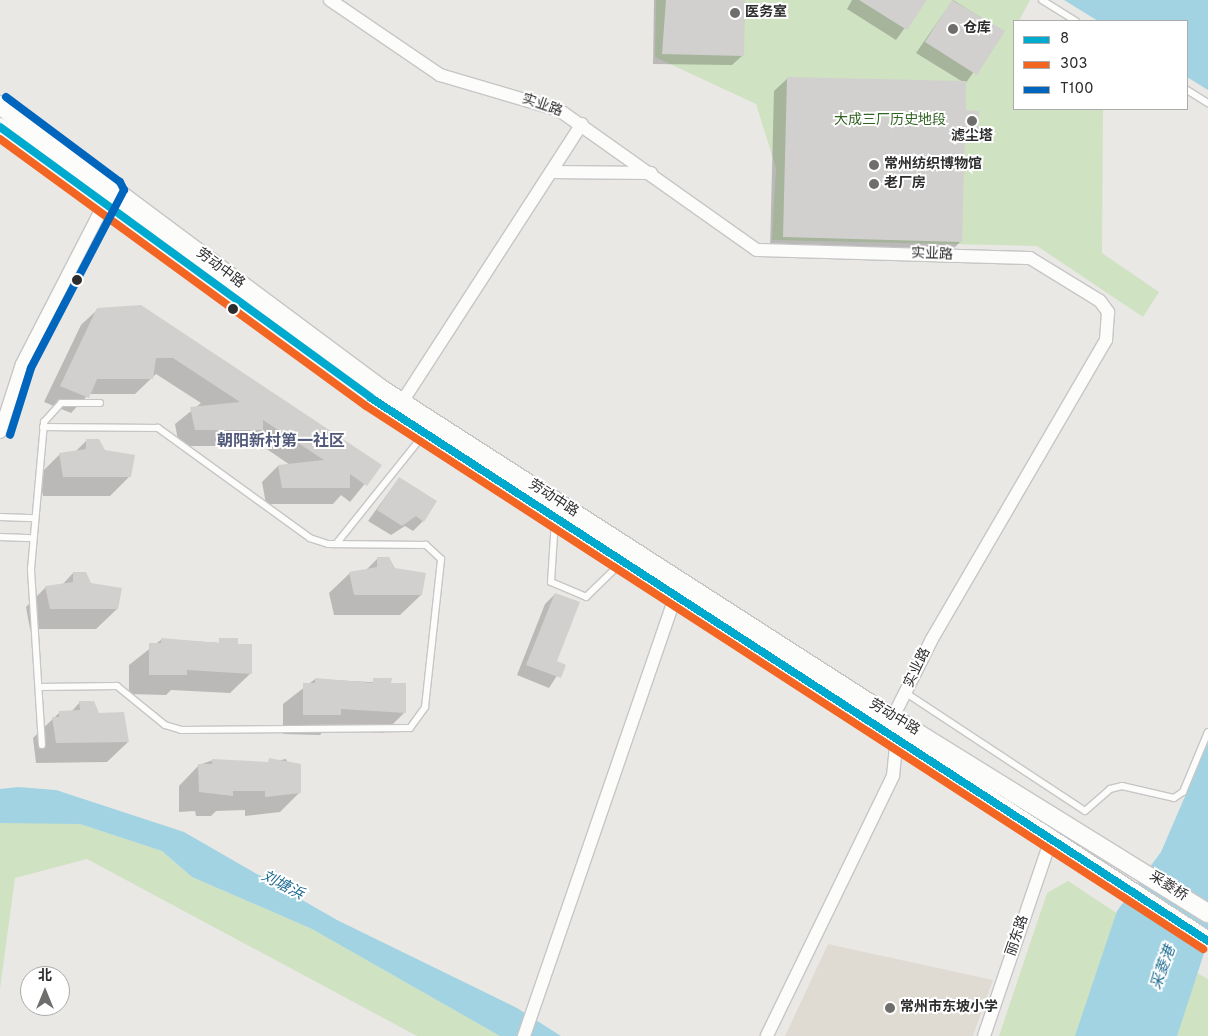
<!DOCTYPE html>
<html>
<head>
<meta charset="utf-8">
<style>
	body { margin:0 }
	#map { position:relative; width:1208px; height:1036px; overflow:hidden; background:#eae8e5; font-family:Overpass,"Noto Sans SC",sans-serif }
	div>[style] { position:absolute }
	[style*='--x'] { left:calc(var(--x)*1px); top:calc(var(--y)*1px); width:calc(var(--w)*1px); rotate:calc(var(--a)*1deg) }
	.education>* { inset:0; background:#e0dbd2 }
	.green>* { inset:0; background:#cfe2c2 }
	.water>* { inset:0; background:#a1d3e3 }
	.shadow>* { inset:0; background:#0003 }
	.building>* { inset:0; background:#d2d0ce }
	.roads { filter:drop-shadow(1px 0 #c7c6c7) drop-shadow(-1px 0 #c7c6c7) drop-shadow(0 1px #c7c6c7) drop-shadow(0 -1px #c7c6c7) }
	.service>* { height:6px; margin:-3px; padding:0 3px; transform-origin:3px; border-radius:3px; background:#fcfcfb }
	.minor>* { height:12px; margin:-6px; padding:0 6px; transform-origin:6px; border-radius:6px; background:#fcfcfb }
	.secondary>* { height:18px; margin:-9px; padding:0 9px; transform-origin:9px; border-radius:9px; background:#fcfcfb }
	.bus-1>* { height:8px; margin:-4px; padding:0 4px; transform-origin:4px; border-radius:4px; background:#00a9ce }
	.bus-2>* { height:8px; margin:-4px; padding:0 4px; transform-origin:4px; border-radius:4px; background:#f26522 }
	.bus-3>* { height:8px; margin:-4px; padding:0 4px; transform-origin:4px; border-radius:4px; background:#0065bd }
	.dots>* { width:14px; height:14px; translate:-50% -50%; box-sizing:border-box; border:2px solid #fff; border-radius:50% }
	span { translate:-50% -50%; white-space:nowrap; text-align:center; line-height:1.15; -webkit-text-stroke:4px #fff; paint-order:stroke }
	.poi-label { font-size:14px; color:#2d2d2d; font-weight:700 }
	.left { translate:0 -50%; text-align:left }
	.street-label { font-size:14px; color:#2d2d2d }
	.park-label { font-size:14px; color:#326424 }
	.water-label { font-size:15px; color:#1d6b91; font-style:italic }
	.quarter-label { font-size:16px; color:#525a7a; font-weight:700 }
	.legend { position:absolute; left:1013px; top:20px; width:175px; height:90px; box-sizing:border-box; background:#fff; border:1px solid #ababab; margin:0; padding:6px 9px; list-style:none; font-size:15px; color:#2d2d2d }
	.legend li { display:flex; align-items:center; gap:10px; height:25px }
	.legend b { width:25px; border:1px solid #ababab }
	.north { position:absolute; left:20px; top:966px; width:50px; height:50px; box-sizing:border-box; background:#fff; border:1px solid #ababab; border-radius:50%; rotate:0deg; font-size:14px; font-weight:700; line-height:20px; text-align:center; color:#2d2d2d }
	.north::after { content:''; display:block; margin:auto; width:18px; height:22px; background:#6f6e6d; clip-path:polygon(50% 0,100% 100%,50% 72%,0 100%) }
</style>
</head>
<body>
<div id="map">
	<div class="education">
		<div style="clip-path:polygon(828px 944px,993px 980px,973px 1036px,785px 1036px)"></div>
	</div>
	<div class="green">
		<div style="clip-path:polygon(656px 0,1030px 0,1019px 21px,1014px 21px,1014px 109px,1103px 109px,1102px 253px,1159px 292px,1143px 317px,1037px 246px,772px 240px,776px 168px,756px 104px,655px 57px)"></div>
		<div style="clip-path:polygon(23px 821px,80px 824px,162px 851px,192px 877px,312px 929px,500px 1036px,417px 1036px,87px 859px,15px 878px,0 989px,0 823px)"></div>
		<div style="clip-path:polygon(1068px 881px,1136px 926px,1096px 1036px,999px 1036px,1047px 893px)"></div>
		<div style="clip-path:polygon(1184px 966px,1208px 979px,1208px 1036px,1160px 1036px)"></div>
	</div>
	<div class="water">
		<div style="clip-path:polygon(1064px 0,1208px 0,1208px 90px,1187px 77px,1187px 21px,1098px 21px)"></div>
		<div style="clip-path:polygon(1208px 743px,1208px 941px,1177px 1036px,1075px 1036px,1117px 911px,1161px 852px)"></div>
		<div style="clip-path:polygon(18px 787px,56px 790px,184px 832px,337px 920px,517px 1008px,561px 1036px,500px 1036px,312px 929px,192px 877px,162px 851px,80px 824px,0 823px,0 789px)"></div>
	</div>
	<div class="shadow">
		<div style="clip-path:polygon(654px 0,745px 0,743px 55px,732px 65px,653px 64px)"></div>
		<div style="clip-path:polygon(852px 0,925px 0,896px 40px,847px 9px)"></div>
		<div style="clip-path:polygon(953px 0,1003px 31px,965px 84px,964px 112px,977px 130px,963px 144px,961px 241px,947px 255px,770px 250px,774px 91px,788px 78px,963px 82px,916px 53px)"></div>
		<div style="clip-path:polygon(98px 309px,380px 465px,350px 502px,341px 495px,333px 504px,266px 504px,262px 482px,278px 466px,290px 465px,252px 439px,246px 446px,179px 446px,175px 424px,201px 403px,156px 374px,135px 394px,89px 394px,71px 413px,44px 402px,81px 325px)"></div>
		<div style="clip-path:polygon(87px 440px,130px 476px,110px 496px,43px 496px,39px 475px,59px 455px,75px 452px)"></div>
		<div style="clip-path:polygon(399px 478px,423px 521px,413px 531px,405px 526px,391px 535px,368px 521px)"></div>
		<div style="clip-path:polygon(377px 559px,421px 595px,400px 615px,334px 615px,329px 593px,350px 573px,366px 570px)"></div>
		<div style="clip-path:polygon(73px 573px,117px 609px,96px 629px,30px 629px,26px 607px,46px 587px,62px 585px)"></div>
		<div style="clip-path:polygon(555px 594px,556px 662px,564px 665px,549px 688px,517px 675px,545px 604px)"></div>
		<div style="clip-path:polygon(162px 639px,251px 645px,251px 673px,230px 693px,171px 690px,166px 695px,129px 694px,129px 665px)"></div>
		<div style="clip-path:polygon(315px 679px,405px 684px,404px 713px,384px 733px,325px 729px,320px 735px,283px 734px,283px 704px)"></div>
		<div style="clip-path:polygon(80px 702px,128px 742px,107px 762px,36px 763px,33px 738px,60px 712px,71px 712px)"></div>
		<div style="clip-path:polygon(286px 759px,300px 792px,280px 812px,245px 816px,245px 810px,216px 811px,211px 816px,196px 816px,195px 811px,179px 812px,179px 786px,199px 765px,213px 760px,265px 763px)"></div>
	</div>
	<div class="building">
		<div style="clip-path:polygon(666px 0,745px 0,744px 56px,662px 54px)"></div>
		<div style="clip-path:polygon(859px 0,927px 0,907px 30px)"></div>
		<div style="clip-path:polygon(952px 0,1005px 31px,977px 75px,925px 42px)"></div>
		<div style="clip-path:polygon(787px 77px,966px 81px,966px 110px,979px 111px,978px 131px,965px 131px,962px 242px,783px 237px)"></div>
		<div style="clip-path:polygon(141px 305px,382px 465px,367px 486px,350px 474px,350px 488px,282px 488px,278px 465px,324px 460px,263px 420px,263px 430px,195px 430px,190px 407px,240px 402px,173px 358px,156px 358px,153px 379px,97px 379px,89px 398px,60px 386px,97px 308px)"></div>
		<div style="clip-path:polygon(86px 439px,99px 439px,105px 450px,135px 455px,131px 477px,63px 477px,59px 453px,86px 449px)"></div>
		<div style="clip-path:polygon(399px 477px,437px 501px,424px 522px,416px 516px,402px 526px,377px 510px)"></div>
		<div style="clip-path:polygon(377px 557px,389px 557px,395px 568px,426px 573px,422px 595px,354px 595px,349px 572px,377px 567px)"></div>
		<div style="clip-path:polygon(73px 572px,86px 572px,91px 583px,122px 588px,118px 609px,50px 609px,45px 586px,73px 582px)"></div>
		<div style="clip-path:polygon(555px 593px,580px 602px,557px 661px,566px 665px,561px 678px,526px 665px)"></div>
		<div style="clip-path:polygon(161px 638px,219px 643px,219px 638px,238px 638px,238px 644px,252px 644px,252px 674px,187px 670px,187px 675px,149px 675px,149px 643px,161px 643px)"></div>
		<div style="clip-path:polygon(315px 678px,373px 683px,373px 678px,392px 678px,391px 683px,406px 683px,406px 713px,341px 709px,341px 715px,303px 715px,303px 683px,315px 683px)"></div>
		<div style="clip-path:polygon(79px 701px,94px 701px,99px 713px,124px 712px,129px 742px,56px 743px,52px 717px,59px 717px,59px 711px,80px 710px)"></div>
		<div style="clip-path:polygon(269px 758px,301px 764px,301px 793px,265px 797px,265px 791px,233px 791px,233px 796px,199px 792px,198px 764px,212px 764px,212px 759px,268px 762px)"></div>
	</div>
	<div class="roads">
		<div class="service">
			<div style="--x:1042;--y:0;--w:40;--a:32"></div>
			<div style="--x:1187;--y:90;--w:25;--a:32"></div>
			<div style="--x:0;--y:517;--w:35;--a:2"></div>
			<div style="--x:555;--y:520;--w:62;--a:93.7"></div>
			<div style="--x:551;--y:582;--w:38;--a:23"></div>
			<div style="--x:586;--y:597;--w:50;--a:-44.2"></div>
			<div style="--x:0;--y:537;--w:33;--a:2"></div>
			<div style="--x:336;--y:544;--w:141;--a:-51.3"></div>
			<div style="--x:39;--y:687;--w:78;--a:-0.7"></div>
			<div style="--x:117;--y:686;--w:62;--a:39.1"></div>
			<div style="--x:165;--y:725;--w:17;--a:17"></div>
			<div style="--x:181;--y:730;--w:229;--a:-0.5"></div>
			<div style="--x:410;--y:728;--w:26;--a:-54"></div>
			<div style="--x:425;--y:707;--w:149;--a:-83.8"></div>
			<div style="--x:441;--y:559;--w:21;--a:-137"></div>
			<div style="--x:426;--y:545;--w:98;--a:-179.4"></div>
			<div style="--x:328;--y:544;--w:19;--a:-162"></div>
			<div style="--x:310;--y:538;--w:188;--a:-144.1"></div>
			<div style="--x:158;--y:428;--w:115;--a:-179.5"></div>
			<div style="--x:906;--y:693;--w:214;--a:33.4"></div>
			<div style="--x:1085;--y:811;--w:33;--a:-41"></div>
			<div style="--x:1110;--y:789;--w:12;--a:-14"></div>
			<div style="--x:1122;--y:786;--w:53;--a:13"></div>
			<div style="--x:1174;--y:798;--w:11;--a:-34"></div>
			<div style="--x:1183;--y:792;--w:65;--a:-67.4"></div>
			<div style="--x:42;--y:745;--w:176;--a:-93.6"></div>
			<div style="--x:31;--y:569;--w:148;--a:-84.9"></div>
			<div style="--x:44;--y:422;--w:25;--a:-48"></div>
			<div style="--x:61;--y:403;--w:39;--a:0"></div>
		</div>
		<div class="minor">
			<div style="--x:330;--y:0;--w:133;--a:34.3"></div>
			<div style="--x:440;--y:75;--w:124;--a:16.4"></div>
			<div style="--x:559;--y:110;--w:242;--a:35.3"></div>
			<div style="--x:757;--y:250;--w:273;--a:1.7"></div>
			<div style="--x:1030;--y:258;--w:82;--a:31.6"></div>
			<div style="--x:1100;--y:301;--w:14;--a:54"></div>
			<div style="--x:1108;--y:312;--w:28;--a:94"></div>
			<div style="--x:1106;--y:340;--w:348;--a:120.2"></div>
			<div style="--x:931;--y:641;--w:85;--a:116.6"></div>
			<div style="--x:893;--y:717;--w:19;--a:78"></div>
			<div style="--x:897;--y:736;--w:40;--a:95.7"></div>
			<div style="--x:893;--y:776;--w:289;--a:115.9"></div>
			<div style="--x:551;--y:172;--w:100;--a:0.6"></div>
			<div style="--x:402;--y:402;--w:331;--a:-57.1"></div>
			<div style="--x:0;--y:432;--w:71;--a:-72.1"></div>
			<div style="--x:22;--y:364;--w:188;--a:-62.8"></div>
			<div style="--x:524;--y:1036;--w:466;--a:-71"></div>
			<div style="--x:984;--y:1036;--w:211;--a:-71.2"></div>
		</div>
		<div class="secondary">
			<div style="--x:0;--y:105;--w:472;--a:36.7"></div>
			<div style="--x:378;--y:387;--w:597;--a:32.76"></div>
			<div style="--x:880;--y:710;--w:386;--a:31.8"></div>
			<div style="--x:0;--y:127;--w:459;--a:36.1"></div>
			<div style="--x:371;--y:398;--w:998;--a:32.97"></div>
		</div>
	</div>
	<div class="bus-1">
		<div style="--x:0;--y:127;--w:459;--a:36.1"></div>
		<div style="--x:371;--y:398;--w:998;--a:32.97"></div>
	</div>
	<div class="bus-2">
		<div style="--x:0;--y:139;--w:453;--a:36.1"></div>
		<div style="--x:366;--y:406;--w:998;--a:32.97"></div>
	</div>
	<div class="bus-3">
		<div style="--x:6;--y:97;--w:142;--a:36.7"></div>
		<div style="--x:120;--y:182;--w:9;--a:63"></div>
		<div style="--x:124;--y:190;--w:201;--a:117.6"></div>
		<div style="--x:31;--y:368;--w:70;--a:107.4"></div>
	</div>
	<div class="dots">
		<div style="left:735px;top:13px;background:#6f6e6d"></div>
		<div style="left:953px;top:29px;background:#6f6e6d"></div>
		<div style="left:972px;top:121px;background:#6f6e6d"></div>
		<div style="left:874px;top:165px;background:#6f6e6d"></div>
		<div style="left:874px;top:184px;background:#6f6e6d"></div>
		<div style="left:77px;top:280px;background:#2d2d2d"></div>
		<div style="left:233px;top:309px;background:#2d2d2d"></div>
		<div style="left:890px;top:1008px;background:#6f6e6d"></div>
	</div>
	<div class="poi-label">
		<span class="left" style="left:745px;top:13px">医务室</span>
		<span class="left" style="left:963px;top:29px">仓库</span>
		<span style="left:972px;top:137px">滤尘塔</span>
		<span class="left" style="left:884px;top:165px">常州纺织博物馆</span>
		<span class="left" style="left:884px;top:184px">老厂房</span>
		<span class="left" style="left:900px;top:1008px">常州市东坡小学</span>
	</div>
	<div class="street-label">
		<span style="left:542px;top:106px;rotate:19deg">实业路</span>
		<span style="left:932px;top:255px;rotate:2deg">实业路</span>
		<span style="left:220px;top:269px;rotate:37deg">劳动中路</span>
		<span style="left:553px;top:499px;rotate:33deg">劳动中路</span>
		<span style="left:918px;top:668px;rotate:-64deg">实业路</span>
		<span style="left:894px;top:718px;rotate:31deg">劳动中路</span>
		<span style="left:1168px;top:887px;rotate:33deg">采菱桥</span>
		<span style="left:1018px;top:936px;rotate:-71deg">丽东路</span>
	</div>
	<div class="park-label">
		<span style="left:890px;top:121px">大成三厂历史地段</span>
	</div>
	<div class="water-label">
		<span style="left:282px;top:886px;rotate:27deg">刘塘浜</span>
		<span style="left:1164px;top:968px;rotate:-70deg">采菱港</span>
	</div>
	<div class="quarter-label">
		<span style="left:281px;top:442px">朝阳新村第一社区</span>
	</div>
	<ul class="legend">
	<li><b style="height:6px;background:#00a9ce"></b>8</li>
	<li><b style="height:6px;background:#f26522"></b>303</li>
	<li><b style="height:6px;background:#0065bd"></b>T100</li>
	</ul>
	<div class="north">北</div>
</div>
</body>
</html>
